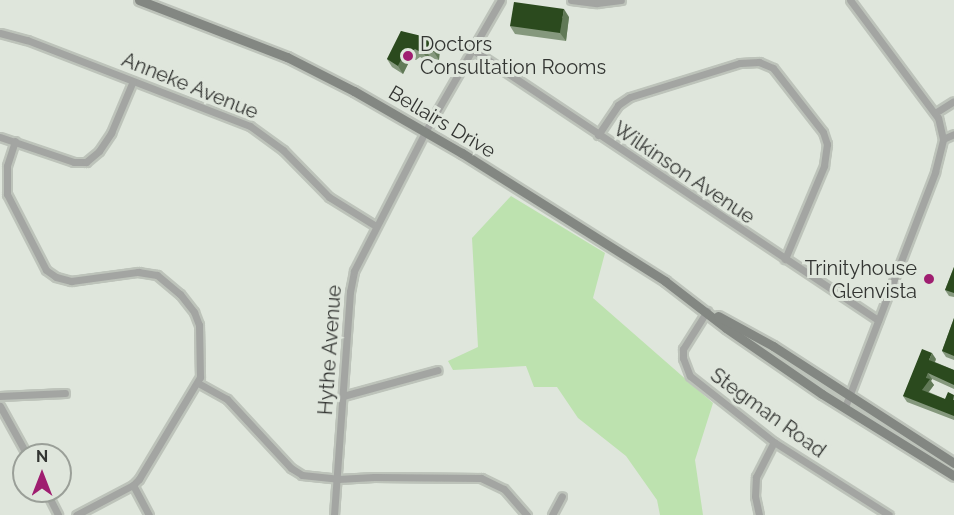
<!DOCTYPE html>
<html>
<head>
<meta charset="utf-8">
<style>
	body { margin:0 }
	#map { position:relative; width:954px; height:515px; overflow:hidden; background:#dfe6dc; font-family:Raleway,sans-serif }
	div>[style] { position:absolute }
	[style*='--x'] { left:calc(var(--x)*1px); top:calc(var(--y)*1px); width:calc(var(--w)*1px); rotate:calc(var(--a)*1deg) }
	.green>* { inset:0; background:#bde2af }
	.roads { filter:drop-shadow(2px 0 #bdc3ba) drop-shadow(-2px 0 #bdc3ba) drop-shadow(0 2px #bdc3ba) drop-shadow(0 -2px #bdc3ba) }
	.street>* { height:7px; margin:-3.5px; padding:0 3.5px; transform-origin:3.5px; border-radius:3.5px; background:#a3a5a2 }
	.secondary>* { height:9px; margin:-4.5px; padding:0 4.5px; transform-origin:4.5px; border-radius:4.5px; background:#838782 }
	.wall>* { inset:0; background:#85987d }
	.shaded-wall>* { inset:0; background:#617957 }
	.building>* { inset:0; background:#2b4a1e }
	.dots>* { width:16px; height:16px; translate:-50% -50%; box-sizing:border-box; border:3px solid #dfe6dc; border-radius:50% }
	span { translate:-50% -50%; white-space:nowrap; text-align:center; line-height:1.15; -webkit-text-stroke:6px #dfe6dc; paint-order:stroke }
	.poi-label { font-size:20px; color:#333532 }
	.left { translate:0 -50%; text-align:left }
	.right { translate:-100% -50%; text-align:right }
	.street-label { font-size:20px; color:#333532 }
	.north { position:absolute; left:12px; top:443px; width:60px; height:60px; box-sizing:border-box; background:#dfe6dc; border:2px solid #9a9f98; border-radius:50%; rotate:0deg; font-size:16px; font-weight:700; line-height:24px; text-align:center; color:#333532 }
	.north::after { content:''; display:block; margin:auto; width:21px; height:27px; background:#9f1e70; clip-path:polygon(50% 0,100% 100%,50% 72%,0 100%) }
</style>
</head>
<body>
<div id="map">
	<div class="green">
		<div style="clip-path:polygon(511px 196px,605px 253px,593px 298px,713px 403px,695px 460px,703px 515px,660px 515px,657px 500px,626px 456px,578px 418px,557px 387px,534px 387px,526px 366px,453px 370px,448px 361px,478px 347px,472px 238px)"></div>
	</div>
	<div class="roads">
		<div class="street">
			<div style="--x:571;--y:0;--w:26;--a:7"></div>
			<div style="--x:597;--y:3;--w:24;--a:-7"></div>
			<div style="--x:0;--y:33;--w:28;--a:15"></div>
			<div style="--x:27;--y:40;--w:239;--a:21.1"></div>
			<div style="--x:250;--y:126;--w:41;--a:36"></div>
			<div style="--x:283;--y:150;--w:66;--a:45.6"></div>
			<div style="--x:329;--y:197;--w:55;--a:31.7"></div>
			<div style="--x:473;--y:50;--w:487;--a:33.7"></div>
			<div style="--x:935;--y:113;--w:22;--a:-32"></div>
			<div style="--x:598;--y:135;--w:36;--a:-56"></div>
			<div style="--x:618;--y:105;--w:14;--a:-34"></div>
			<div style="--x:630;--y:97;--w:115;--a:-17.2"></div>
			<div style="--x:740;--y:63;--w:19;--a:-3"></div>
			<div style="--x:759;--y:62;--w:15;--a:23"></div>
			<div style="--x:773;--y:68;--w:81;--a:52"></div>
			<div style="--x:823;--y:132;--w:13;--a:72"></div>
			<div style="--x:827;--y:144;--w:22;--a:98"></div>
			<div style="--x:824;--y:166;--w:101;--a:112.8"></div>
			<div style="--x:0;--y:137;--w:78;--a:18.7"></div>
			<div style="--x:74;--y:162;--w:12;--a:0"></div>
			<div style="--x:86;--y:162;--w:17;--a:-40"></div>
			<div style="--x:99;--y:151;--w:22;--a:-56"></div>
			<div style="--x:111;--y:133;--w:56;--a:-67.1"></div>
			<div style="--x:943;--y:139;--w:12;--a:-24"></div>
			<div style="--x:15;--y:141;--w:26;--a:108"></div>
			<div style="--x:7;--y:166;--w:28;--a:90"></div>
			<div style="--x:7;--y:194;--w:85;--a:62.8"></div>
			<div style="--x:46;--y:270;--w:12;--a:35"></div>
			<div style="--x:56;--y:277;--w:16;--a:15"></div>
			<div style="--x:71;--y:281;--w:68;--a:-7.7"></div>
			<div style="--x:138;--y:272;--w:19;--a:9"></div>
			<div style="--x:157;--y:275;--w:30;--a:40"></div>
			<div style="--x:180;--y:294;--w:23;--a:52"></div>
			<div style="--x:194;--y:312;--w:14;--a:69"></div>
			<div style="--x:199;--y:325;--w:52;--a:88.9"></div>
			<div style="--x:200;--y:377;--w:119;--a:120.9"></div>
			<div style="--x:139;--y:479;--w:8;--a:135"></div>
			<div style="--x:133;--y:485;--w:64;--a:152.2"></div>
			<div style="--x:707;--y:311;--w:45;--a:122.3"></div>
			<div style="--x:683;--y:349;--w:9;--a:90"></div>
			<div style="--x:683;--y:358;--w:19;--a:69"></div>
			<div style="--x:690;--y:376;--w:107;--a:38.2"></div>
			<div style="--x:774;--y:442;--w:136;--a:32.4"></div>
			<div style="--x:198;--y:383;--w:33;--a:29"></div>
			<div style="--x:227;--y:399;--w:94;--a:47.2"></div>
			<div style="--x:291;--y:468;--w:13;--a:32"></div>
			<div style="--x:302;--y:475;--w:36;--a:6"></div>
			<div style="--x:338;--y:479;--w:36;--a:-3"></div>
			<div style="--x:374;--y:477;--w:107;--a:0.5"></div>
			<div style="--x:481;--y:478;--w:25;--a:26"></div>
			<div style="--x:504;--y:489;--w:35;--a:49"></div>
			<div style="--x:0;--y:396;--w:65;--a:-2.6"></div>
			<div style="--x:343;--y:396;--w:98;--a:-15.3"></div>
			<div style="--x:0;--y:406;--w:56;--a:61.1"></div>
			<div style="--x:845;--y:407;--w:252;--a:-69"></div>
			<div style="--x:935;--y:172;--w:34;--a:-76"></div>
			<div style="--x:943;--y:139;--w:22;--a:-103"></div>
			<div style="--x:938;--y:118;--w:147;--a:-126.7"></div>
			<div style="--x:133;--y:485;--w:34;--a:62"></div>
			<div style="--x:46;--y:491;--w:27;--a:63"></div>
			<div style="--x:334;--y:515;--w:224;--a:-85.9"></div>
			<div style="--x:350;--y:292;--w:21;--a:-79"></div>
			<div style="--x:354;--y:271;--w:156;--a:-62.9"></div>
			<div style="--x:425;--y:132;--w:152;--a:-60.1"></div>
			<div style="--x:552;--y:515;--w:21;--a:-62"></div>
			<div style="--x:759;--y:515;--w:19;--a:-102"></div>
			<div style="--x:755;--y:496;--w:19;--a:-87"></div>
			<div style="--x:756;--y:477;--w:39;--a:-63"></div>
		</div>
		<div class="secondary">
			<div style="--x:139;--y:0;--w:159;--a:21.1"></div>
			<div style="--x:287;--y:57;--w:75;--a:26.9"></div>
			<div style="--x:354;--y:91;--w:125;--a:29.9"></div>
			<div style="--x:462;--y:153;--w:240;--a:32.2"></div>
			<div style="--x:665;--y:281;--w:77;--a:37.6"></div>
			<div style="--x:726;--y:328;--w:116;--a:34.5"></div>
			<div style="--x:822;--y:394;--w:155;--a:31.8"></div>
			<div style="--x:718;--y:316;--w:63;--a:28.6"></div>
			<div style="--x:773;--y:346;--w:216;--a:32.9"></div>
		</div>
	</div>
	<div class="wall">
		<div style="clip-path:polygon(569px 17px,566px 41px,515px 34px,510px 26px)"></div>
		<div style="clip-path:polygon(401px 31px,440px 47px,439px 60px,431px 58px,430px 62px,420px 57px,416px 60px,411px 58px,403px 74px,392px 67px,387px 59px)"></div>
		<div style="clip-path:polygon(954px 267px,954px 297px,949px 296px,945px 290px)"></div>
		<div style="clip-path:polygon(954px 318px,954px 360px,946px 357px,942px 351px)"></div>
		<div style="clip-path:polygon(936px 359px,935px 362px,954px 370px,954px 389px,932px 379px,931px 381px,934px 385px,929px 392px,945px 399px,954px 395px,954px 420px,907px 402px,903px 396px)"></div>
	</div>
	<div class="shaded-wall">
		<div style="clip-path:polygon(564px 9px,569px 17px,566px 41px,560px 33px)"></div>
		<div style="clip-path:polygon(434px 39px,440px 47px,439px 60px,434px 52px)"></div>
		<div style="clip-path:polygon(406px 50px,411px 58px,403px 74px,398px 66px)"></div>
		<div style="clip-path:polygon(425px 50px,431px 58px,430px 62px,424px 54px)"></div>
		<div style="clip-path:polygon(932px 353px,936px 359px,933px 366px,929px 360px)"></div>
		<div style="clip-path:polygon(928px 373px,932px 379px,931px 381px,934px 385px,926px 395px,922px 390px)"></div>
	</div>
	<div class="building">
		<div style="clip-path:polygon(514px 2px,564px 9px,560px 33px,510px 26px)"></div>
		<div style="clip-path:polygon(401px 31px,434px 39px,434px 52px,425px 50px,424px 54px,415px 49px,410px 53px,406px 50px,398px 66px,387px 59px)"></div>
		<div style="clip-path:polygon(954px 267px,954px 293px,945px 290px)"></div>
		<div style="clip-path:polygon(954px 318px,954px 356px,942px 351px)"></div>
		<div style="clip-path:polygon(922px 349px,932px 353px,929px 360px,954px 370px,954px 385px,928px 373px,926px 378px,930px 379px,922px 390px,945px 399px,948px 392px,954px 395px,953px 400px,954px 400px,954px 416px,903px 396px)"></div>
	</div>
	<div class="dots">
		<div style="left:408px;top:56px;background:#9f1e70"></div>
		<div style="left:929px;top:279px;background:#9f1e70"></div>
	</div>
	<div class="poi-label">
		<span class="left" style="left:420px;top:56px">Doctors<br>Consultation Rooms</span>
		<span class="right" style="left:917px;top:280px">Trinityhouse<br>Glenvista</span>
	</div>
	<div class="street-label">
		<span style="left:190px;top:86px;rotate:22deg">Anneke Avenue</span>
		<span style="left:442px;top:122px;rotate:31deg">Bellairs Drive</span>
		<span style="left:684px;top:173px;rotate:34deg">Wilkinson Avenue</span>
		<span style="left:330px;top:350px;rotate:-86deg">Hythe Avenue</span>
		<span style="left:768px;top:413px;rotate:36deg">Stegman Road</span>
	</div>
	<div class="north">N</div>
</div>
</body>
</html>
